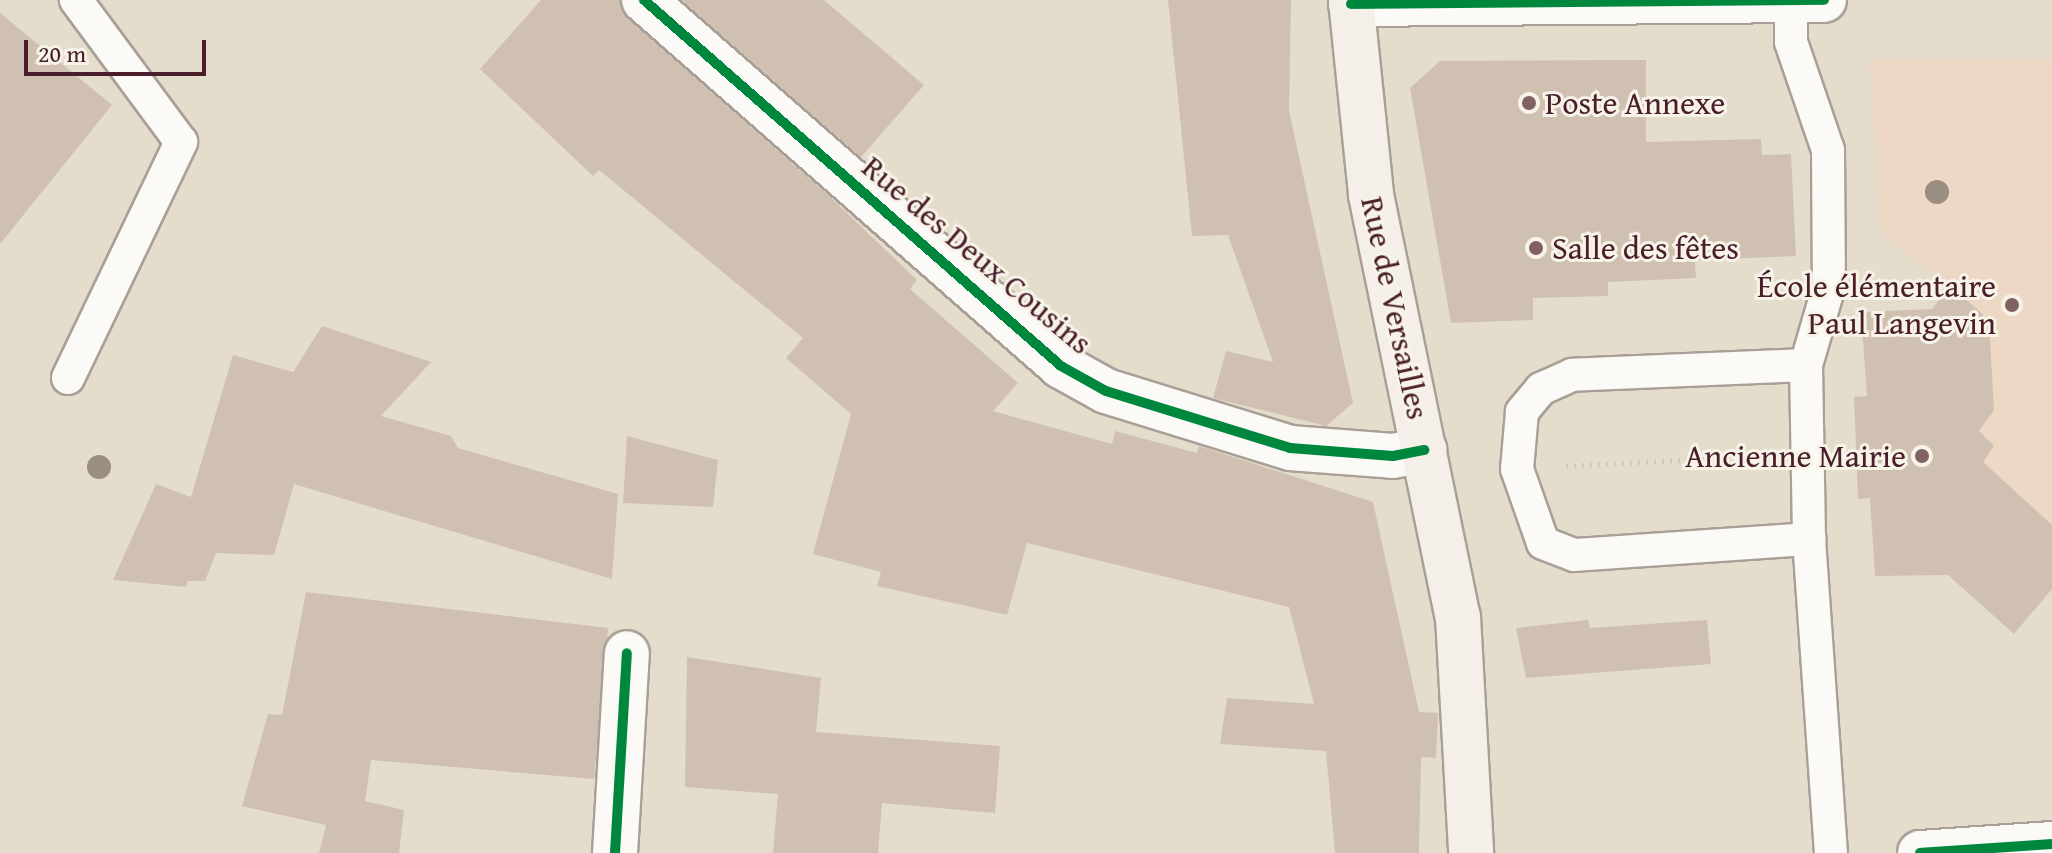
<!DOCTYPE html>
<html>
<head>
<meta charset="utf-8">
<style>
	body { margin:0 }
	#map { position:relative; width:2052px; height:853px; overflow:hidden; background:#e4ddcc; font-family:"Gentium Book Plus",serif }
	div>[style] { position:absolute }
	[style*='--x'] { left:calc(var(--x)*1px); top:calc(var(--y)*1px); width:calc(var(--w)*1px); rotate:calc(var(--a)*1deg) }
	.built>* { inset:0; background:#ecd8c5 }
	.building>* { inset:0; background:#d0c0b2 }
	.path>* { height:5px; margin-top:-2.5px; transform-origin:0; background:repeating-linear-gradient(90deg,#cdc9c5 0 2px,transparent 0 8px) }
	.roads { filter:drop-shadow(2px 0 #a99f97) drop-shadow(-2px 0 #a99f97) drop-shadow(0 2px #a99f97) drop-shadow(0 -2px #a99f97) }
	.service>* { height:32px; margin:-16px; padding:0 16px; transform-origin:16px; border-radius:16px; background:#fbfaf7 }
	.minor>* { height:44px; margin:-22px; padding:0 22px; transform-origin:22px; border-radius:22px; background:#fbfaf7 }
	.secondary>* { height:44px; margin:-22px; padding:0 22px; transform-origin:22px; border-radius:22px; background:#f4f0e9 }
	.cycleway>* { height:10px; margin:-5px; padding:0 5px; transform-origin:5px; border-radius:5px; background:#00873e }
	.trees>* { width:24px; height:24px; margin:-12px; border-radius:50%; background:#9a8e81 }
	.dots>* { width:22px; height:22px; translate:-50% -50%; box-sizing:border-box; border:4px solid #f7f3e8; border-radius:50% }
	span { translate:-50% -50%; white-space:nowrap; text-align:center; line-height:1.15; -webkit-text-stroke:6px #f7f3e8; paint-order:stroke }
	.poi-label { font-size:32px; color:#4a1f2b }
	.left { translate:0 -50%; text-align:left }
	.right { translate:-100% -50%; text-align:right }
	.street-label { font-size:32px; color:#4a1f2b }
	.scale { position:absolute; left:24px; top:40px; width:182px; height:36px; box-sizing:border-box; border:4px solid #4a1f2b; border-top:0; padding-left:10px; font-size:24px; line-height:28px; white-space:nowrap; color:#4a1f2b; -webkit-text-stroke:6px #f7f3e8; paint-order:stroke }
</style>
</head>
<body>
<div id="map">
	<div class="built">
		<div style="clip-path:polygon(1869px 59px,2052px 59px,2051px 524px,1983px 462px,1994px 446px,1979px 431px,1994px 410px,1989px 320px,1881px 232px)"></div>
	</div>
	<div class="building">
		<div style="clip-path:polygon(541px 0,620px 0,628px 19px,828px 195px,917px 280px,910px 289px,1018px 383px,993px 411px,1112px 444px,1115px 431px,1197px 453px,1199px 446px,1373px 502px,1419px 712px,1438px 713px,1436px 758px,1421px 757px,1419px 853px,1335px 853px,1326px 751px,1220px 744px,1227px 698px,1314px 704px,1289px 607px,1027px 543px,1007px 615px,877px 586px,881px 572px,813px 554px,851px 414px,786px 358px,803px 338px,599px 170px,593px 176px,480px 69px)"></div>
		<div style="clip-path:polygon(682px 0,824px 0,924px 85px,861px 157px)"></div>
		<div style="clip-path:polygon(1168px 0,1291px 0,1289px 111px,1353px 403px,1326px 426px,1213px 398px,1226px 351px,1273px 362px,1228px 235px,1192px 236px)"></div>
		<div style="clip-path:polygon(0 13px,112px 105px,0 244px)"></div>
		<div style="clip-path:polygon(1646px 60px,1646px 142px,1761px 139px,1762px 155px,1791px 154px,1796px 256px,1695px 260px,1696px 278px,1608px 282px,1608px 296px,1533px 298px,1533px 320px,1451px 323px,1410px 88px,1440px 61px)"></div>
		<div style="clip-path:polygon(1950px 285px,1989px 320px,1994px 410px,1979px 431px,1994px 446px,1983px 462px,2052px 525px,2052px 589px,2014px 634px,1948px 575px,1875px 576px,1870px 498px,1858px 499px,1854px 397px,1867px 396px,1861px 312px,1932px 309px)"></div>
		<div style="clip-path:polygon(322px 326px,431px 362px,381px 416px,451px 436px,458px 448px,618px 494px,612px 579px,294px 484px,274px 555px,216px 553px,205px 581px,188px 581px,186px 587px,113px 580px,156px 484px,191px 497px,233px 355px,293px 372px)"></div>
		<div style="clip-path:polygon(627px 436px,718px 460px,713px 507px,623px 503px)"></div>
		<div style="clip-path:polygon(306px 592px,608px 628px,594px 779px,371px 760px,365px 801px,404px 810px,399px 853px,319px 853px,326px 825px,242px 806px,268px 714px,282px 715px)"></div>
		<div style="clip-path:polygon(1588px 620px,1590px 628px,1707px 620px,1711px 664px,1526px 678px,1516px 628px)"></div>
		<div style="clip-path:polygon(687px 657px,821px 678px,816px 732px,1000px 746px,995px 813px,882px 803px,878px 853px,773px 853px,778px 794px,685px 787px)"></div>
	</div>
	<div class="path">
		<div style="--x:1566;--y:466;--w:193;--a:-3"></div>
	</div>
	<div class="roads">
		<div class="service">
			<div style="--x:1791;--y:1;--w:41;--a:90"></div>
			<div style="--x:1791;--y:42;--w:114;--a:71.1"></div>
			<div style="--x:1828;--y:150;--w:136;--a:89.6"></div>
			<div style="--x:1829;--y:286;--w:82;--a:106.2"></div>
			<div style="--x:1806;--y:365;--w:234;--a:177.6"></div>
			<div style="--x:1572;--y:375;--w:34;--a:156"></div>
			<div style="--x:1541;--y:389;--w:30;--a:130"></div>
			<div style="--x:1522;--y:412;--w:57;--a:95"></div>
			<div style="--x:1517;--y:469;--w:78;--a:70.6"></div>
			<div style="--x:1543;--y:543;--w:33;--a:21"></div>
			<div style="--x:1574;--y:555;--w:236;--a:-3.9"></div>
			<div style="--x:1809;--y:539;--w:315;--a:86"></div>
			<div style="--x:1806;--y:365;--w:174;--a:89"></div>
			<div style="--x:68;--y:378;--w:262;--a:-64.4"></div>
			<div style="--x:181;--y:142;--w:177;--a:-126.5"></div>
		</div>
		<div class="minor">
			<div style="--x:644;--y:0;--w:555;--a:41.27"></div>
			<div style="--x:1061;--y:366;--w:51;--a:29.1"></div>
			<div style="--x:1106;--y:391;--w:193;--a:17.2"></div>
			<div style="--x:1290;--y:448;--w:103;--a:4.4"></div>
			<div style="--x:1393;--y:456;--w:32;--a:-11"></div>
			<div style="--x:1351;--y:4;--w:473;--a:-0.5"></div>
			<div style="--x:615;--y:853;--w:200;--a:-86.6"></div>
			<div style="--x:1920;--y:853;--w:132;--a:-3.9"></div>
		</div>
		<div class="secondary">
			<div style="--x:1351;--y:0;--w:196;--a:84.1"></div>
			<div style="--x:1371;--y:195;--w:431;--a:78.4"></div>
			<div style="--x:1458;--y:617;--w:236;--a:86.8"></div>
		</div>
	</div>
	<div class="cycleway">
		<div style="--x:644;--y:0;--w:555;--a:41.27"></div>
		<div style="--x:1061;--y:366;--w:51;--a:29.1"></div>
		<div style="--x:1106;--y:391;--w:193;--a:17.2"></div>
		<div style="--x:1290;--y:448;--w:103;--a:4.4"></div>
		<div style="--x:1393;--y:456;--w:32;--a:-11"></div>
		<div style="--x:1351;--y:4;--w:473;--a:-0.5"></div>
		<div style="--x:615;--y:853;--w:200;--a:-86.6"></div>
		<div style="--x:1920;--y:853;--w:132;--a:-3.9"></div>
	</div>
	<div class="trees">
		<div style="left:1937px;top:192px"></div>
		<div style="left:99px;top:467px"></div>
	</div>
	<div class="dots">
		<div style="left:1529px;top:103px;background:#806263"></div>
		<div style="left:1536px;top:248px;background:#806263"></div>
		<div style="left:2012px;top:305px;background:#806263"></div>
		<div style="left:1922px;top:456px;background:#806263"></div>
	</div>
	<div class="poi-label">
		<span class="left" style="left:1545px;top:103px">Poste Annexe</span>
		<span class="left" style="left:1552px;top:248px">Salle des fêtes</span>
		<span class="right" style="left:1996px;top:305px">École élémentaire<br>Paul Langevin</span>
		<span class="right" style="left:1906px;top:456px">Ancienne Mairie</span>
	</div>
	<div class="street-label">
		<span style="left:977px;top:255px;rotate:40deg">Rue des Deux Cousins</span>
		<span style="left:1395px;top:308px;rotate:78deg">Rue de Versailles</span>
	</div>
	<div class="scale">20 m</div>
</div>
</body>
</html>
